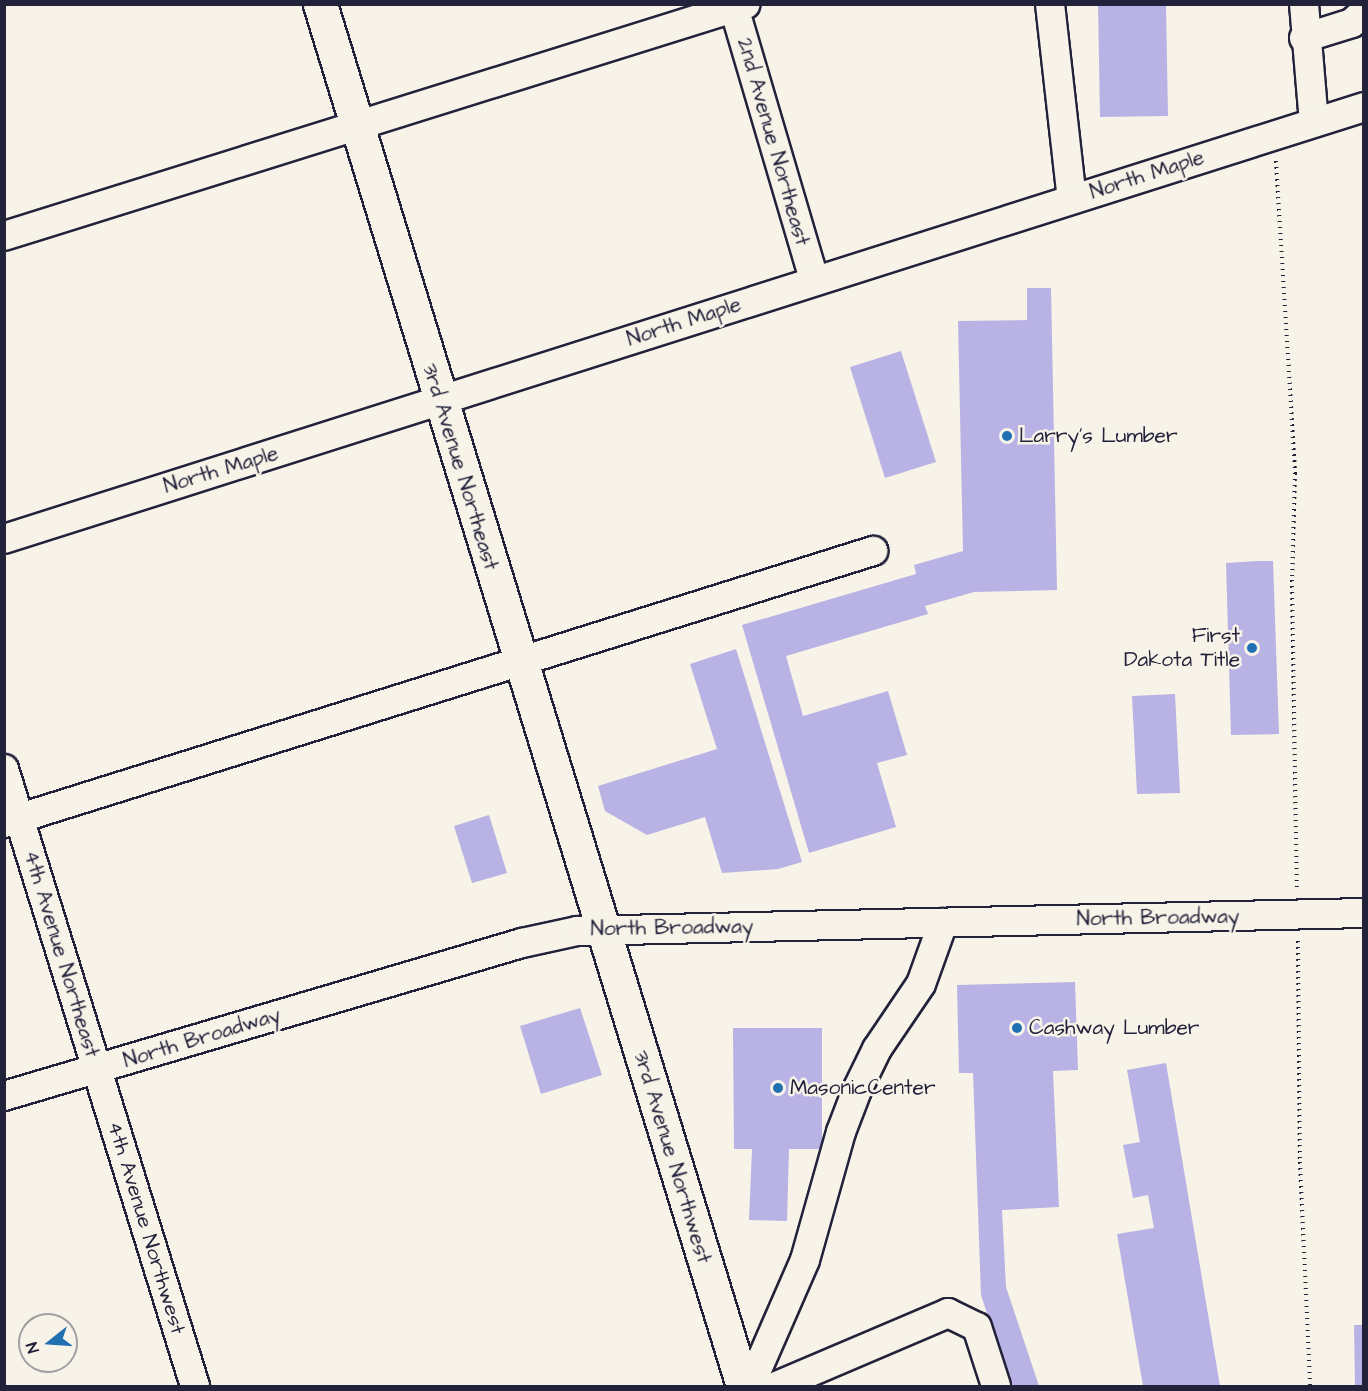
<!DOCTYPE html>
<html>
<head>
<meta charset="utf-8">
<style>
	body { margin:0 }
	#map { position:relative; width:1368px; height:1391px; overflow:hidden; background:#f7f3e8; font-family:"Architects Daughter",sans-serif }
	div>[style] { position:absolute }
	[style*='--x'] { left:calc(var(--x)*1px); top:calc(var(--y)*1px); width:calc(var(--w)*1px); rotate:calc(var(--a)*1deg) }
	.building>* { inset:0; background:#b9b2e4 }
	.path>* { height:4px; margin-top:-2px; transform-origin:0; background:repeating-linear-gradient(90deg,#22223b 0 1.5px,transparent 0 6px) }
	.roads { filter:drop-shadow(2px 0 #22223b) drop-shadow(-2px 0 #22223b) drop-shadow(0 2px #22223b) drop-shadow(0 -2px #22223b) }
	.minor>* { height:28px; margin:-14px; padding:0 14px; transform-origin:14px; border-radius:14px; background:#f7f3e8 }
	.major>* { height:33px; margin:-16.5px; padding:0 16.5px; transform-origin:16.5px; border-radius:16.5px; background:#f7f3e8 }
	.dots>* { width:16px; height:16px; translate:-50% -50%; box-sizing:border-box; border:3px solid #f7f3e8; border-radius:50% }
	span { translate:-50% -50%; white-space:nowrap; text-align:center; line-height:1.15; -webkit-text-stroke:5px #f7f3e8; paint-order:stroke }
	.street-label { font-size:21px; color:#22223b }
	.poi-label { font-size:21px; color:#22223b }
	.left { translate:0 -50%; text-align:left }
	.right { translate:-100% -50%; text-align:right }
	.frame { position:absolute; inset:0; border:6px solid #22223b; pointer-events:none }
	.north { position:absolute; left:18px; top:1313px; width:60px; height:60px; box-sizing:border-box; background:#f7f3e8; border:2px solid #a29fa3; border-radius:50%; rotate:253deg; font-size:16px; font-weight:700; line-height:24px; text-align:center; color:#22223b }
	.north::after { content:''; display:block; margin:auto; width:21px; height:27px; background:#1f6fb2; clip-path:polygon(50% 0,100% 100%,50% 72%,0 100%) }
</style>
</head>
<body>
<div id="map">
	<div class="building">
		<div style="clip-path:polygon(1098px 4px,1166px 4px,1168px 116px,1100px 117px)"></div>
		<div style="clip-path:polygon(1027px 288px,1051px 288px,1057px 590px,974px 592px,925px 606px,928px 614px,786px 656px,803px 716px,888px 691px,907px 755px,877px 763px,896px 827px,809px 853px,742px 625px,916px 574px,914px 565px,963px 551px,958px 321px,1027px 320px)"></div>
		<div style="clip-path:polygon(901px 351px,936px 462px,885px 478px,850px 367px)"></div>
		<div style="clip-path:polygon(1258px 561px,1273px 561px,1279px 734px,1231px 735px,1226px 563px)"></div>
		<div style="clip-path:polygon(736px 649px,802px 862px,778px 869px,722px 873px,705px 817px,647px 835px,605px 811px,598px 786px,717px 749px,690px 664px)"></div>
		<div style="clip-path:polygon(1175px 694px,1180px 793px,1137px 794px,1132px 696px)"></div>
		<div style="clip-path:polygon(489px 815px,507px 873px,472px 883px,454px 826px)"></div>
		<div style="clip-path:polygon(1075px 982px,1078px 1070px,1053px 1071px,1059px 1207px,1002px 1210px,1006px 1287px,1039px 1386px,1011px 1386px,981px 1295px,973px 1073px,959px 1073px,957px 985px)"></div>
		<div style="clip-path:polygon(580px 1008px,602px 1075px,541px 1094px,520px 1026px)"></div>
		<div style="clip-path:polygon(733px 1028px,822px 1028px,822px 1149px,789px 1149px,787px 1221px,749px 1220px,752px 1149px,734px 1149px)"></div>
		<div style="clip-path:polygon(1166px 1063px,1220px 1386px,1143px 1386px,1117px 1234px,1154px 1228px,1148px 1195px,1133px 1198px,1123px 1145px,1140px 1142px,1127px 1070px)"></div>
		<div style="clip-path:polygon(1354px 1325px,1364px 1325px,1364px 1386px,1355px 1386px)"></div>
	</div>
	<div class="path">
		<div style="--x:1276;--y:161;--w:313;--a:86.5"></div>
		<div style="--x:1295;--y:473;--w:107;--a:91.6"></div>
		<div style="--x:1292;--y:580;--w:308;--a:89.1"></div>
		<div style="--x:1298;--y:941;--w:221;--a:89.5"></div>
		<div style="--x:1300;--y:1162;--w:224;--a:87.4"></div>
	</div>
	<div class="roads">
		<div class="minor">
			<div style="--x:733;--y:4;--w:288;--a:73.6"></div>
			<div style="--x:1050;--y:4;--w:196;--a:83.6"></div>
			<div style="--x:1304;--y:4;--w:118;--a:85.2"></div>
			<div style="--x:1304;--y:38;--w:50;--a:-17.4"></div>
			<div style="--x:1352;--y:23;--w:16;--a:-43"></div>
			<div style="--x:4;--y:236;--w:777;--a:-17.36"></div>
			<div style="--x:4;--y:539;--w:1427;--a:-17.62"></div>
			<div style="--x:4;--y:769;--w:646;--a:72.8"></div>
			<div style="--x:4;--y:823;--w:911;--a:-17.38"></div>
			<div style="--x:4;--y:1096;--w:540;--a:-16.46"></div>
			<div style="--x:522;--y:943;--w:56;--a:-12.3"></div>
			<div style="--x:577;--y:931;--w:787;--a:-1.31"></div>
			<div style="--x:750;--y:1386;--w:137;--a:-66.4"></div>
			<div style="--x:805;--y:1260;--w:133;--a:-74.3"></div>
			<div style="--x:841;--y:1132;--w:45;--a:-69.1"></div>
			<div style="--x:857;--y:1090;--w:46;--a:-64"></div>
			<div style="--x:877;--y:1049;--w:78;--a:-55.9"></div>
			<div style="--x:921;--y:984;--w:65;--a:-70.2"></div>
			<div style="--x:777;--y:1386;--w:186;--a:-23.1"></div>
			<div style="--x:948;--y:1313;--w:32;--a:26"></div>
			<div style="--x:977;--y:1327;--w:62;--a:72.1"></div>
		</div>
		<div class="major">
			<div style="--x:320;--y:4;--w:1445;--a:72.98"></div>
		</div>
	</div>
	<div class="dots">
		<div style="left:1007px;top:436px;background:#1f6fb2"></div>
		<div style="left:1252px;top:648px;background:#1f6fb2"></div>
		<div style="left:1017px;top:1028px;background:#1f6fb2"></div>
		<div style="left:778px;top:1088px;background:#1f6fb2"></div>
	</div>
	<div class="street-label">
		<span style="left:773px;top:142px;rotate:74deg">2nd Avenue Northeast</span>
		<span style="left:1147px;top:175px;rotate:-18deg">North Maple</span>
		<span style="left:684px;top:322px;rotate:-18deg">North Maple</span>
		<span style="left:460px;top:467px;rotate:73deg">3rd Avenue Northeast</span>
		<span style="left:221px;top:470px;rotate:-17deg">North Maple</span>
		<span style="left:1158px;top:918px;rotate:-1deg">North Broadway</span>
		<span style="left:672px;top:928px;rotate:-1deg">North Broadway</span>
		<span style="left:61px;top:954px;rotate:73deg">4th Avenue Northeast</span>
		<span style="left:202px;top:1038px;rotate:-17deg">North Broadway</span>
		<span style="left:672px;top:1157px;rotate:73deg">3rd Avenue Northwest</span>
		<span style="left:146px;top:1228px;rotate:73deg">4th Avenue Northwest</span>
	</div>
	<div class="poi-label">
		<span class="left" style="left:1019px;top:436px">Larry's Lumber</span>
		<span class="right" style="left:1240px;top:648px">First<br>Dakota Title</span>
		<span class="left" style="left:1029px;top:1028px">Cashway Lumber</span>
		<span class="left" style="left:790px;top:1088px">MasonicCenter</span>
	</div>
	<div class="frame"></div>
	<div class="north">N</div>
</div>
</body>
</html>
